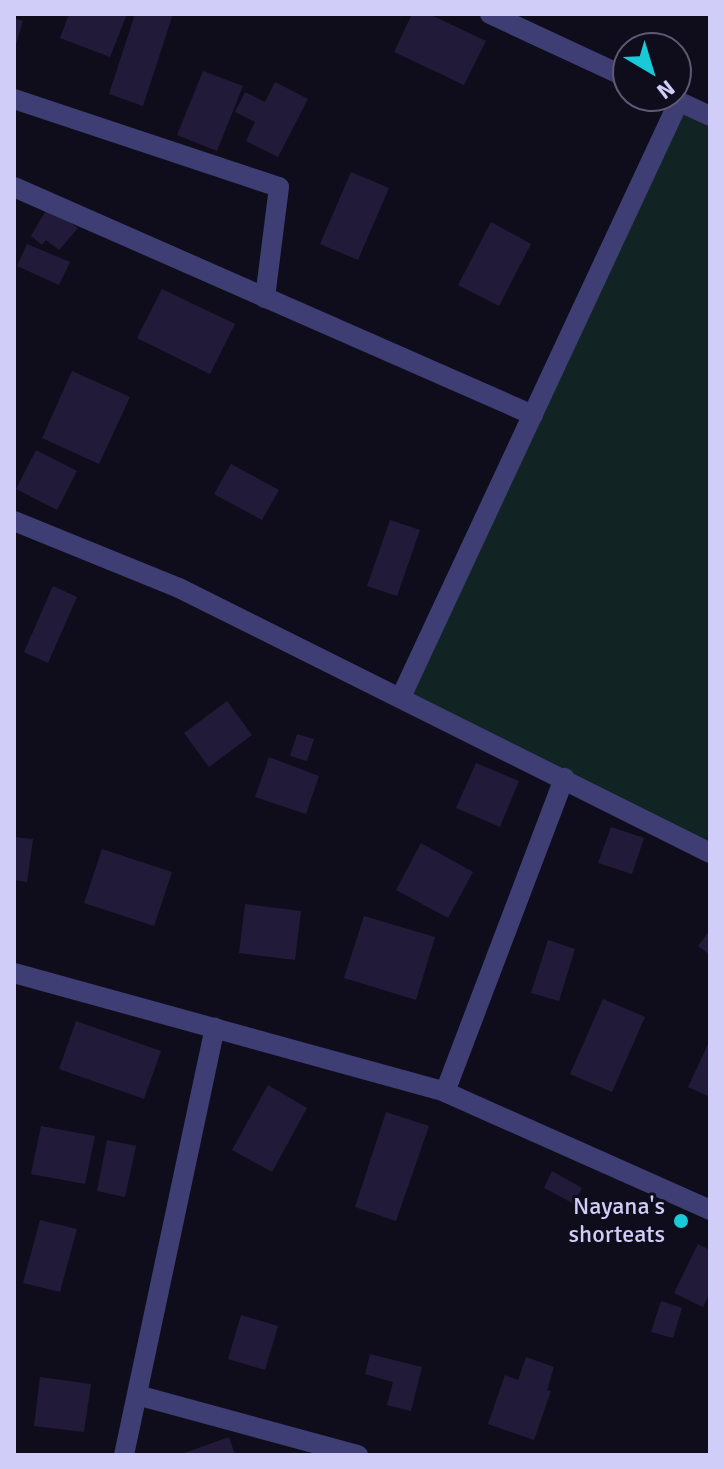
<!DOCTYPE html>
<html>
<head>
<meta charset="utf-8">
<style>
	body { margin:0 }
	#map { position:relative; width:724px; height:1469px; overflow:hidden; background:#0f0d1b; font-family:Signika,sans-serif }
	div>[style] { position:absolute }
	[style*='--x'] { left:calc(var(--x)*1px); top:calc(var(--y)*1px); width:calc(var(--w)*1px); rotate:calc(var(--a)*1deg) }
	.green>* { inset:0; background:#112423 }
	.building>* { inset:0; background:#211b39 }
	.minor>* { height:20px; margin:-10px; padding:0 10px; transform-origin:10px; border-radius:10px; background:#3e3d74 }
	.dots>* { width:22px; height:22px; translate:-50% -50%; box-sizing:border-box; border:4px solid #0f0d1b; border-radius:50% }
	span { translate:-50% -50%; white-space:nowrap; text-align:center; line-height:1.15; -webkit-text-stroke:6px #0f0d1b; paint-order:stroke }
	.poi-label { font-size:24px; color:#d1cdf9 }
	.right { translate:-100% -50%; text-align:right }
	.frame { position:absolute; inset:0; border:16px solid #d1cdf9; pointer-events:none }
	.north { position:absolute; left:612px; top:32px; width:80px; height:80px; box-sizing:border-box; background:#0f0d1b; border:2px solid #5d5a74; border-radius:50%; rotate:142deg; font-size:22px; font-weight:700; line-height:32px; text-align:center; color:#d1cdf9 }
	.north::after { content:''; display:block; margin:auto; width:28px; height:36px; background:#1ac9d8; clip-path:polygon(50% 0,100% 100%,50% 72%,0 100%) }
</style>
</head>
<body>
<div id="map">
	<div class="green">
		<div style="clip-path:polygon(679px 101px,710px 115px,710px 854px,401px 697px)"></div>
	</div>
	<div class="building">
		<div style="clip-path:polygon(69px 14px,127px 14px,110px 57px,60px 38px)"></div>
		<div style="clip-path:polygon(135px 14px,173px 14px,143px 106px,109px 94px)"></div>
		<div style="clip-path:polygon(412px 14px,429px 14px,486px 41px,464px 85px,394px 52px)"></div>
		<div style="clip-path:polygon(14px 18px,23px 21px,15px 48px,14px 48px)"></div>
		<div style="clip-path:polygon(203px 71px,243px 86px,217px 151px,177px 135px)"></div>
		<div style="clip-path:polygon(275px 82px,308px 99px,278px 157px,246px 141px,255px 122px,235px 112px,245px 92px,265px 102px)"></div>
		<div style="clip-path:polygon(351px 172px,389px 188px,358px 260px,320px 244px)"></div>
		<div style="clip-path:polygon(48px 207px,78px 228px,59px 250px,46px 240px,42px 245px,31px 236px)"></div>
		<div style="clip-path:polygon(491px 222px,531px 244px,499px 306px,458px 285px)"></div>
		<div style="clip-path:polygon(27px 244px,70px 262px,59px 285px,17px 266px)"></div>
		<div style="clip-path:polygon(162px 289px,235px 324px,210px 374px,137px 338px)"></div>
		<div style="clip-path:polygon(72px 371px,130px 397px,99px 464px,42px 438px)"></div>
		<div style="clip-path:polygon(36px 450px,77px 471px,57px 510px,16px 489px)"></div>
		<div style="clip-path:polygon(231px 464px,279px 490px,262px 520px,214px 494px)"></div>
		<div style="clip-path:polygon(390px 520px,420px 530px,397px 596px,367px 586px)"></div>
		<div style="clip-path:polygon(53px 586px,77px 597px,48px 663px,24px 652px)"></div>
		<div style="clip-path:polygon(227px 701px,252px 735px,209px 767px,184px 733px)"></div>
		<div style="clip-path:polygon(297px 734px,314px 739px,307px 761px,290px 756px)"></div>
		<div style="clip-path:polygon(269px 757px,319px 776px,306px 814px,255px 797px)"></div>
		<div style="clip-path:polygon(476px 763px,519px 781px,500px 827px,456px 808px)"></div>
		<div style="clip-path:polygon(611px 827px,644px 838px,632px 874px,598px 863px)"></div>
		<div style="clip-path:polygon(14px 837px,33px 839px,27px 882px,14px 880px)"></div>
		<div style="clip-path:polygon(421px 843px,473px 872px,448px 918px,396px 890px)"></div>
		<div style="clip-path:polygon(102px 849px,172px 872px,154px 926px,84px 903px)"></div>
		<div style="clip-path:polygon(245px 904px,301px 911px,295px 960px,239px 953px)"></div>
		<div style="clip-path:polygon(364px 916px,435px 937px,416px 1000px,344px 978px)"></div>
		<div style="clip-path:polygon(710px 930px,710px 955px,698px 946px)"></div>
		<div style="clip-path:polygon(548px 940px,575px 949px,559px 1001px,531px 993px)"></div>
		<div style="clip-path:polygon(603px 999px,645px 1017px,612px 1092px,570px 1074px)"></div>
		<div style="clip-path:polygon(76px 1021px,161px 1051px,144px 1099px,59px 1069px)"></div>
		<div style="clip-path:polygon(710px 1040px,710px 1097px,688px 1087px)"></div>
		<div style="clip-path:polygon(268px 1085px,307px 1108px,272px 1172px,232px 1150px)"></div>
		<div style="clip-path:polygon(386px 1112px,429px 1126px,396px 1221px,355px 1207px)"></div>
		<div style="clip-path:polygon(41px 1126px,95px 1136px,85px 1184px,31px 1174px)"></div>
		<div style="clip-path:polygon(107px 1140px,136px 1146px,125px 1197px,97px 1191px)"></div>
		<div style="clip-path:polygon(552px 1171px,582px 1188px,574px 1204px,544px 1188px)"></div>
		<div style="clip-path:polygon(40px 1220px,77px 1229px,60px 1292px,23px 1283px)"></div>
		<div style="clip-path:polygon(698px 1244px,710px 1250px,710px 1293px,703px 1307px,674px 1293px)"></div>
		<div style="clip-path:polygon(661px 1301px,682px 1308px,673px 1338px,651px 1332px)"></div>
		<div style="clip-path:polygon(241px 1315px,278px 1326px,265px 1370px,228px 1359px)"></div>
		<div style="clip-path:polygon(370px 1354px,422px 1367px,411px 1411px,387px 1405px,393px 1382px,365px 1374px)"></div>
		<div style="clip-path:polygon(526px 1357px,554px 1367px,547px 1390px,551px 1391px,534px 1440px,488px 1424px,505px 1375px,518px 1380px)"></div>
		<div style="clip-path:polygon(40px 1377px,91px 1384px,84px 1432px,34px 1426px)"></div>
		<div style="clip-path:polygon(229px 1437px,235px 1455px,179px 1455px)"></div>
	</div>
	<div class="minor">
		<div style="--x:490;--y:14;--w:152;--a:24.9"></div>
		<div style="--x:667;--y:96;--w:47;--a:24.9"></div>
		<div style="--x:14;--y:99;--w:279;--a:18.4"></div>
		<div style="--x:279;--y:187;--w:112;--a:97.2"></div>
		<div style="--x:14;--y:187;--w:567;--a:23.72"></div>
		<div style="--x:14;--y:521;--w:178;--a:22.1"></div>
		<div style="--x:179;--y:588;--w:593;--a:26.52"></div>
		<div style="--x:401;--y:697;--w:658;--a:-64.99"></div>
		<div style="--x:14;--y:973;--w:447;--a:15.4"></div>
		<div style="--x:445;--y:1092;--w:290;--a:24"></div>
		<div style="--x:445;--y:1092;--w:336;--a:-69.2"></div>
		<div style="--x:137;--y:1395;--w:229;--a:15.2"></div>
		<div style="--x:124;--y:1455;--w:437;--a:-78"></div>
	</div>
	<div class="dots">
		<div style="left:681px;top:1221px;background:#1ac9d8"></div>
	</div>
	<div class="poi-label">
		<span class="right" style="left:665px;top:1221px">Nayana's<br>shorteats</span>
	</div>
	<div class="frame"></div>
	<div class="north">N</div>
</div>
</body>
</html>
